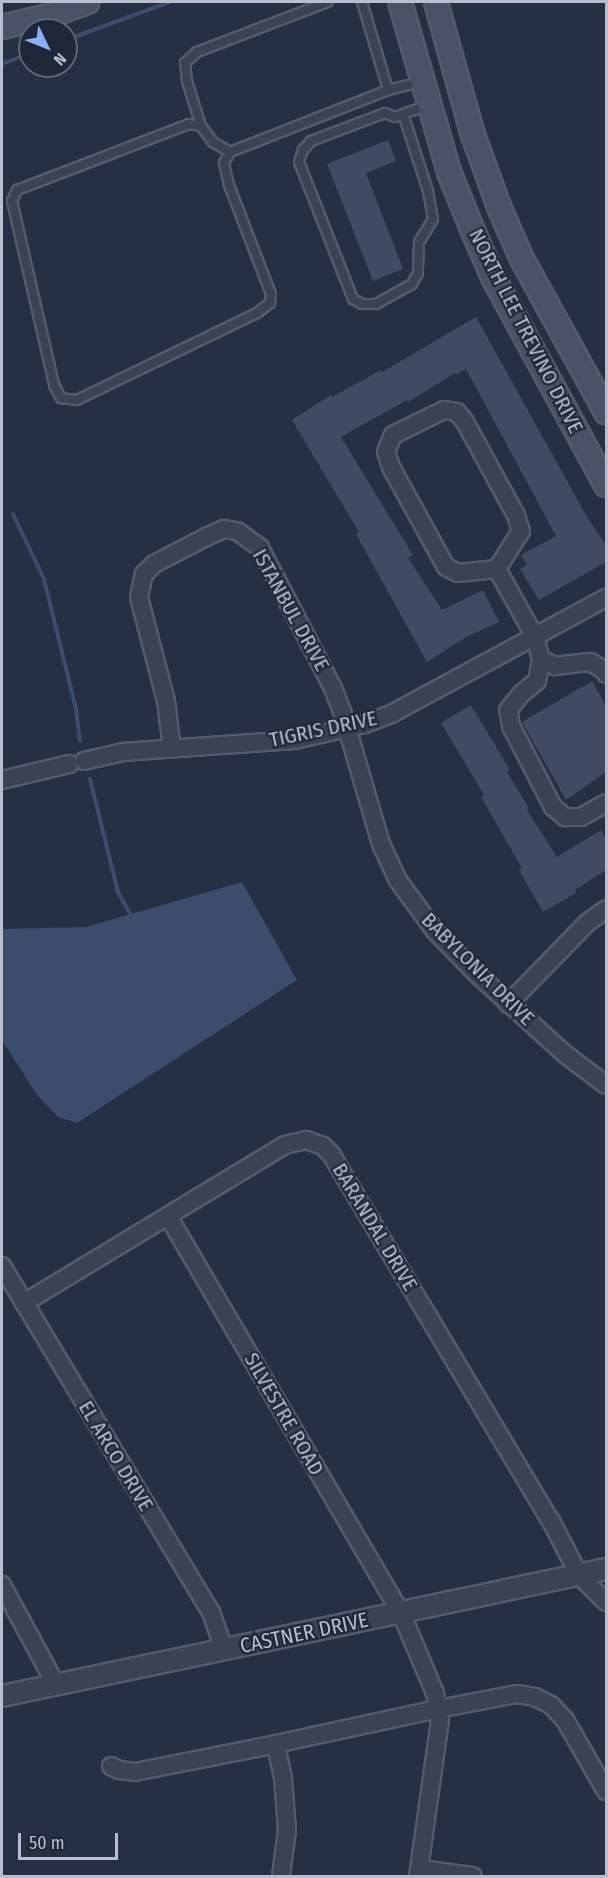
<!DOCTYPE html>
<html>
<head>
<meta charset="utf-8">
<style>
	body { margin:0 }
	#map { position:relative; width:608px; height:1878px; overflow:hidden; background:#263044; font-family:"Fira Sans Condensed",sans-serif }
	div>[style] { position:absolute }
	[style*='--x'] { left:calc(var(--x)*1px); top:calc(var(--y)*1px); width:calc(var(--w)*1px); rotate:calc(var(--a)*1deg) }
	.water>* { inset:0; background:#3b4c6d }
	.stream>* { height:4px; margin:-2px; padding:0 2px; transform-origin:2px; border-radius:2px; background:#3b4c6d }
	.building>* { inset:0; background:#404b61 }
	.roads { filter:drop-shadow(2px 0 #535b6a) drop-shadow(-2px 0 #535b6a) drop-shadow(0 2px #535b6a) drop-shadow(0 -2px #535b6a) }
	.service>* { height:8px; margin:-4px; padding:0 4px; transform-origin:4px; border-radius:4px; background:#3a4353 }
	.minor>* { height:16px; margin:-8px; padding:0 8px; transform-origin:8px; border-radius:8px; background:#3a4353 }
	.tertiary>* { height:20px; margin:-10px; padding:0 10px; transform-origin:10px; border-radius:10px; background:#3a4353 }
	.secondary>* { height:22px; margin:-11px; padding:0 11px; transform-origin:11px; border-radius:11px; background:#485166 }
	span { translate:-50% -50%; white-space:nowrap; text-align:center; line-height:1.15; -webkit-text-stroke:4.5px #1f2839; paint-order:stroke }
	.street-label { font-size:21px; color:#b8becd }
	.frame { position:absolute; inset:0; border:3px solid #b8becd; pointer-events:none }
	.north { position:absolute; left:18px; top:18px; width:60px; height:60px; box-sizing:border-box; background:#1f2839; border:2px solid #5c6474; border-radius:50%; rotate:133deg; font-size:16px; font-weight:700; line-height:24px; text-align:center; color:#b8becd }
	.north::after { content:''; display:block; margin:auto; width:21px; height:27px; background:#8db0fc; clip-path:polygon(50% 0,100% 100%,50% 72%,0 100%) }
	.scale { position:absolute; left:18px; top:1833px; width:100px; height:27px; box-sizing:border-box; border:3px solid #b8becd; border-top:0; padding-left:8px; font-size:18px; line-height:21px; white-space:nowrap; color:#b8becd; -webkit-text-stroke:4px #1f2839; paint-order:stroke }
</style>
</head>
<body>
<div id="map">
	<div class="water">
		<div style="clip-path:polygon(242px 882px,297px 980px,77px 1123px,58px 1117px,37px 1095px,2px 1040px,2px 929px,86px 927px)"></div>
	</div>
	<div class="stream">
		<div style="--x:66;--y:40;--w:111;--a:-20.1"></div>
		<div style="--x:2;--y:64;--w:30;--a:-21"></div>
		<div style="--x:13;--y:514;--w:72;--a:64.5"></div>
		<div style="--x:44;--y:579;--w:134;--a:76.2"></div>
		<div style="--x:76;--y:709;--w:32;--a:83"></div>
		<div style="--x:90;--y:779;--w:116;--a:76.1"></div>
		<div style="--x:118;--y:892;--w:31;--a:61"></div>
	</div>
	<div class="building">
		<div style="clip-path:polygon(388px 140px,396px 161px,366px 173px,403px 269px,373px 281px,327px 164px)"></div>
		<div style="clip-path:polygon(476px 317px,587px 517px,606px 545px,606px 562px,539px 600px,520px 569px,527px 565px,521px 555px,556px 536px,466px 369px,456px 375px,455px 373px,408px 402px,407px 400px,341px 437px,413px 555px,408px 558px,442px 610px,483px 590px,499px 622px,466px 637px,427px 662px,356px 534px,359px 532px,292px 420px,331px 395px,332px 397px,381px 370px,382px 372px)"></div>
		<div style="clip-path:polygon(592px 681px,606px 706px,606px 772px,566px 800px,522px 722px)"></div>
		<div style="clip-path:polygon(471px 705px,510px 770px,507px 772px,529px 808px,527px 810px,557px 857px,601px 830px,606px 839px,606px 870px,575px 890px,576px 893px,543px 912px,519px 870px,522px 868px,481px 797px,484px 795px,441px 723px)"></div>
	</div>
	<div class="roads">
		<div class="service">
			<div style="--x:362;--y:2;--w:92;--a:73.5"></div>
			<div style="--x:403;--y:114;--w:81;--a:72"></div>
			<div style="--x:428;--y:191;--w:28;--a:80"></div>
			<div style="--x:433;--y:219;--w:27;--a:121"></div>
			<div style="--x:419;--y:242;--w:31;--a:92"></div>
			<div style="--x:418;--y:273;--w:13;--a:119"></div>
			<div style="--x:412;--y:284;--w:41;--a:150.9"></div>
			<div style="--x:376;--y:304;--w:14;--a:180"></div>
			<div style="--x:362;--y:304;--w:10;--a:-151"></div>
			<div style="--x:353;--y:299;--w:147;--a:-111.5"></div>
			<div style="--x:299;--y:162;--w:13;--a:-72"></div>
			<div style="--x:303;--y:150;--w:12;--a:-48"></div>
			<div style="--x:311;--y:141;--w:79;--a:-20.7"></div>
			<div style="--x:385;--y:113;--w:11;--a:22"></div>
			<div style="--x:395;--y:117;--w:35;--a:-20"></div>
			<div style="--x:201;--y:126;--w:47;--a:-107.3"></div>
			<div style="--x:187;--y:81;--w:18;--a:-96"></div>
			<div style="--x:185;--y:63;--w:16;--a:-43"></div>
			<div style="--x:197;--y:52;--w:140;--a:-20.9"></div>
			<div style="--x:230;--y:152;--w:20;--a:-150"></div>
			<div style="--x:213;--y:142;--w:20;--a:-127"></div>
			<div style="--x:201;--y:126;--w:12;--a:-171"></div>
			<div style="--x:189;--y:124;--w:184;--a:159"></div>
			<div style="--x:17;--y:190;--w:12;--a:114"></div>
			<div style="--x:12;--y:201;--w:189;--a:77.1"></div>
			<div style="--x:54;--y:385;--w:15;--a:62"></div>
			<div style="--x:61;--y:398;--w:16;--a:7"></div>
			<div style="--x:77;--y:400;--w:200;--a:-25.8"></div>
			<div style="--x:257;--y:313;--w:16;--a:-38"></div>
			<div style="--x:270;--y:303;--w:9;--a:-84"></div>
			<div style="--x:271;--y:294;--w:117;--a:-111.1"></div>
			<div style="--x:229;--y:185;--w:23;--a:-103"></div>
			<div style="--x:224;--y:163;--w:13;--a:-61"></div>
			<div style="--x:230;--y:152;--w:170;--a:-21.4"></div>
			<div style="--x:388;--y:90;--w:34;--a:-14"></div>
		</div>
		<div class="minor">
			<div style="--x:497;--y:569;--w:39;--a:174"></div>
			<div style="--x:458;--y:573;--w:13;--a:-153"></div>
			<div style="--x:446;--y:567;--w:114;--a:-118.8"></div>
			<div style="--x:391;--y:467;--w:16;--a:-108"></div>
			<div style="--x:386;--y:452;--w:18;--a:-68"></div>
			<div style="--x:393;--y:435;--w:57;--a:-26.1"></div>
			<div style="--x:444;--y:410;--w:13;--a:9"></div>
			<div style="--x:457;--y:412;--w:13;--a:51"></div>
			<div style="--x:465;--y:422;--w:106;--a:61.3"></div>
			<div style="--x:516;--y:515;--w:17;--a:73"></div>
			<div style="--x:521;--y:531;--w:45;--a:122.3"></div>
			<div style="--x:497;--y:569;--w:78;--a:60.8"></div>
			<div style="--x:535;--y:637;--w:23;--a:75"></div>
			<div style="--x:541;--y:659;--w:22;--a:100"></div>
			<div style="--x:537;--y:681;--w:19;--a:141"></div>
			<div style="--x:522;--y:693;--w:22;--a:129"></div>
			<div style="--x:508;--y:710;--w:16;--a:79"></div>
			<div style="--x:511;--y:726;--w:91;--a:62.6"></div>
			<div style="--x:553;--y:807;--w:16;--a:40"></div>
			<div style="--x:565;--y:817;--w:16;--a:0"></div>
			<div style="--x:581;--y:817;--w:29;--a:-29"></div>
			<div style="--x:541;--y:659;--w:16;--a:27"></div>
			<div style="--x:555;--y:666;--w:35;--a:-7"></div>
			<div style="--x:590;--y:662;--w:16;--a:30"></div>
			<div style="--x:604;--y:670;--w:4;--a:63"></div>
			<div style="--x:172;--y:749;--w:48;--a:-97.1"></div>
			<div style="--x:166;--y:701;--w:107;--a:-104.6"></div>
			<div style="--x:139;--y:597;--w:24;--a:-78"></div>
			<div style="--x:144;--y:574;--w:14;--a:-45"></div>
			<div style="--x:154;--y:564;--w:59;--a:-27.4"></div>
			<div style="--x:206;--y:537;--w:20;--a:-24"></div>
			<div style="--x:224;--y:529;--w:13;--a:9"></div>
			<div style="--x:237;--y:531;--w:29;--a:36"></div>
			<div style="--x:260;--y:548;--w:158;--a:62.5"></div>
			<div style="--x:333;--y:688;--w:28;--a:69"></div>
			<div style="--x:343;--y:714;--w:135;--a:73.7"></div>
			<div style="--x:381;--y:844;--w:38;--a:65"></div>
			<div style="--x:397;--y:879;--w:64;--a:53.8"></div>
			<div style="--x:435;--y:931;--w:60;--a:45.7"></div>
			<div style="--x:477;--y:974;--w:119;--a:42.3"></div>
			<div style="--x:565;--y:1054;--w:51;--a:37.1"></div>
			<div style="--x:84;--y:761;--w:39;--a:-13"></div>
			<div style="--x:122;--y:752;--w:173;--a:-4"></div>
			<div style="--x:295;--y:740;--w:72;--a:-12.9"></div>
			<div style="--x:365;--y:724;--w:30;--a:-21"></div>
			<div style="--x:393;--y:713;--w:242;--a:-28.4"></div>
			<div style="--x:2;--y:780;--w:69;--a:-13.4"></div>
			<div style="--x:508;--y:1004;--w:113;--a:-45.7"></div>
			<div style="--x:587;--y:923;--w:24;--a:-36"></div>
			<div style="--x:168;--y:1216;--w:460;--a:59.6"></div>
			<div style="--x:401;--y:1613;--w:87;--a:67"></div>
			<div style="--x:435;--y:1693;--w:27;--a:80"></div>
			<div style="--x:440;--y:1720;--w:158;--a:98"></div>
			<div style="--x:2;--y:1266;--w:404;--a:58.9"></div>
			<div style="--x:211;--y:1612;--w:39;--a:71"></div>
			<div style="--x:24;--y:1303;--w:305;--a:-31.2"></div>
			<div style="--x:285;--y:1145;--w:22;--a:-13"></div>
			<div style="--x:306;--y:1140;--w:18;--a:19"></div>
			<div style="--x:323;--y:1146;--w:11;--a:45"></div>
			<div style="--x:331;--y:1154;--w:428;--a:59.1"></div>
			<div style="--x:551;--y:1521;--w:61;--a:62.6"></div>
			<div style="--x:579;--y:1575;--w:38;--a:45"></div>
			<div style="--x:2;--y:1585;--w:111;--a:61.6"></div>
			<div style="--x:111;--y:1766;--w:9;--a:27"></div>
			<div style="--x:119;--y:1770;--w:16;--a:7"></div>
			<div style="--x:135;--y:1772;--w:144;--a:-11.2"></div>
			<div style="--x:420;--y:1869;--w:53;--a:7.5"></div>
			<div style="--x:281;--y:1876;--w:46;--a:-82.6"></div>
			<div style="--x:287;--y:1830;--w:52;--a:-94.4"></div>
			<div style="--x:283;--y:1778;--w:35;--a:-102"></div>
			<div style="--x:276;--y:1744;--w:166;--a:-12.2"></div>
			<div style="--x:438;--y:1709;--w:80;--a:-10.8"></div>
			<div style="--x:517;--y:1694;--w:18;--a:9"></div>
			<div style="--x:535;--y:1697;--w:18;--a:27"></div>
			<div style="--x:551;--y:1705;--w:21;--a:47"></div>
			<div style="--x:565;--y:1720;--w:82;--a:60"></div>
		</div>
		<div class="tertiary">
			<div style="--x:2;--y:1696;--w:617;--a:-11.87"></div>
		</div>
		<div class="secondary">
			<div style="--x:400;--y:2;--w:177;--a:73.9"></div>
			<div style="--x:449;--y:172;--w:64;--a:67.9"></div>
			<div style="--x:473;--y:231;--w:50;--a:66.5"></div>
			<div style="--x:493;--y:277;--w:237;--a:61.5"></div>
			<div style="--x:436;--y:2;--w:138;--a:74.5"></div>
			<div style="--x:473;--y:135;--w:79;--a:70"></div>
			<div style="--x:500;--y:209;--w:55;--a:66.3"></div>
			<div style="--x:522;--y:259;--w:175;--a:61.2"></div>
			<div style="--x:2;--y:27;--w:51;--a:-13.5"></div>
			<div style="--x:52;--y:15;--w:38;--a:-20"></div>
		</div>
	</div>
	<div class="street-label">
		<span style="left:526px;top:331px;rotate:63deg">NORTH LEE TREVINO DRIVE</span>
		<span style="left:291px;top:610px;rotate:61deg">ISTANBUL DRIVE</span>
		<span style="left:323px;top:729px;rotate:-12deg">TIGRIS DRIVE</span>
		<span style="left:478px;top:969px;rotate:45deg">BABYLONIA DRIVE</span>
		<span style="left:375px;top:1227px;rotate:59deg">BARANDAL DRIVE</span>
		<span style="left:284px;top:1414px;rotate:60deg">SILVESTRE ROAD</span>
		<span style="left:116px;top:1456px;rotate:59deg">EL ARCO DRIVE</span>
		<span style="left:304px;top:1633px;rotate:-12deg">CASTNER DRIVE</span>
	</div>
	<div class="frame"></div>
	<div class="north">N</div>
	<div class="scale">50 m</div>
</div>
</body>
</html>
